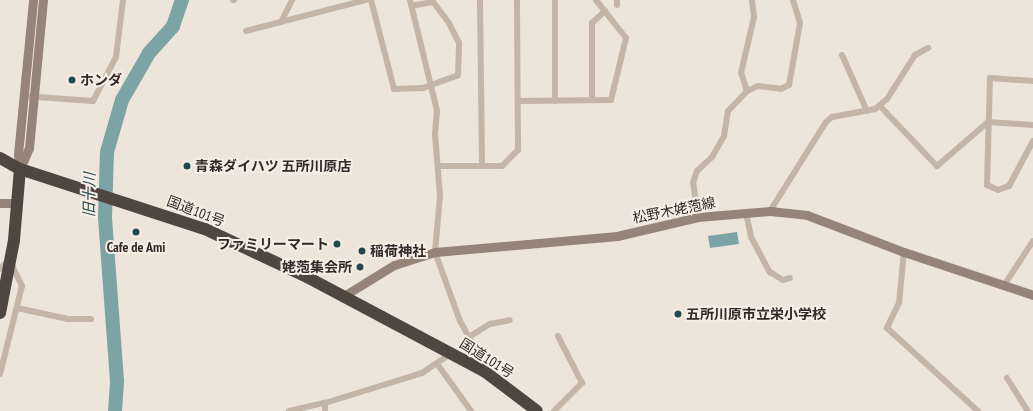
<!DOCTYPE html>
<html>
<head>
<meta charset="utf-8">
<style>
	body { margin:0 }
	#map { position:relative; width:1033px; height:411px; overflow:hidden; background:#ede4da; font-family:"PT Sans Narrow","Noto Sans JP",sans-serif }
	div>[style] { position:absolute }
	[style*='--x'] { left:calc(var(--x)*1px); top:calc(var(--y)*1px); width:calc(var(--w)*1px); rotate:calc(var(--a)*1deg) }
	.water>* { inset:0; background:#7ca4a6 }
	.river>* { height:14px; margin:-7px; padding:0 7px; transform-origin:7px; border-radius:7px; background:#7ca4a6 }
	.street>* { height:6px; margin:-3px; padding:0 3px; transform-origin:3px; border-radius:3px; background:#c4b5a7 }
	.secondary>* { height:9px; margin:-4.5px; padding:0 4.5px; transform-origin:4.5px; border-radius:4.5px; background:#978479 }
	.highway>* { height:12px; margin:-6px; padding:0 6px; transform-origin:6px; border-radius:6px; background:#51453f }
	.dots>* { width:11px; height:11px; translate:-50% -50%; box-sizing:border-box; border:2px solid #f6eee5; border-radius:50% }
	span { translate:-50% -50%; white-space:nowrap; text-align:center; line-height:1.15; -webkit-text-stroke:4px #f6eee5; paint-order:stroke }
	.poi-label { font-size:14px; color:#312a27; font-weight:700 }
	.left { translate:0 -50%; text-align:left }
	.right { translate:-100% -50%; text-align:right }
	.street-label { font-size:14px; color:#312a27 }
	.water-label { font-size:15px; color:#22494d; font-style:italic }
</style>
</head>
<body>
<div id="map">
	<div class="water">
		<div style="clip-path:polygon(737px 232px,739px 244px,710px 248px,708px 236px)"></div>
	</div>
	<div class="river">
		<div style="--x:115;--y:411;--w:30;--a:-86"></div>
		<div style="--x:117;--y:381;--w:163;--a:-94.2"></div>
		<div style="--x:105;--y:218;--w:66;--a:-88.3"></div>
		<div style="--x:107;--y:152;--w:54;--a:-73.9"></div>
		<div style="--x:122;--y:100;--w:54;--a:-60.1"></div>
		<div style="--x:149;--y:53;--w:36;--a:-48"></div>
		<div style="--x:173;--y:26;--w:28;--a:-71"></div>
	</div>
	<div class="street">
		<div style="--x:233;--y:0;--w:1;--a:0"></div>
		<div style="--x:371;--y:0;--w:92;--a:75.5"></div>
		<div style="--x:394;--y:89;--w:29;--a:-2"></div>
		<div style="--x:423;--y:88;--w:37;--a:-20"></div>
		<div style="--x:458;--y:75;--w:32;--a:-88"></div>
		<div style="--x:459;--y:43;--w:22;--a:-117"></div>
		<div style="--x:449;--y:23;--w:26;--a:-127"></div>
		<div style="--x:433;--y:2;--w:22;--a:170"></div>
		<div style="--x:410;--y:0;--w:114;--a:76.3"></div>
		<div style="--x:437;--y:111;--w:23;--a:95"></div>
		<div style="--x:435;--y:134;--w:62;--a:85.4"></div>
		<div style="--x:440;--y:196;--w:56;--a:95.1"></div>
		<div style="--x:435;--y:252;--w:73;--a:70.1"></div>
		<div style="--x:460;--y:321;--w:31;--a:61"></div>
		<div style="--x:475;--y:348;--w:17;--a:140"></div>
		<div style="--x:480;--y:0;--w:166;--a:89.3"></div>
		<div style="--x:555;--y:0;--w:101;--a:90"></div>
		<div style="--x:617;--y:0;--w:5;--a:90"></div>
		<div style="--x:281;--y:22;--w:25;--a:-63"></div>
		<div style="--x:246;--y:31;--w:124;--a:-14.5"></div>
		<div style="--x:842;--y:55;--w:61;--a:65.9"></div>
		<div style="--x:1033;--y:81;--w:43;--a:-176"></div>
		<div style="--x:990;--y:78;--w:107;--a:91.6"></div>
		<div style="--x:987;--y:185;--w:12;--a:24"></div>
		<div style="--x:998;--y:190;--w:12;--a:-20"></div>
		<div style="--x:1009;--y:186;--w:51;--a:-61.9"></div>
		<div style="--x:747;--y:91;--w:12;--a:-24"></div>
		<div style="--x:758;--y:86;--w:23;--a:7"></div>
		<div style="--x:781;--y:89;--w:9;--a:-27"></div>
		<div style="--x:789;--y:85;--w:63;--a:-79.9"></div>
		<div style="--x:800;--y:23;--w:24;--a:-107"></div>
		<div style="--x:23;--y:96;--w:70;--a:4.1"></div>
		<div style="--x:93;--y:101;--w:50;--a:-62.4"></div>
		<div style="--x:116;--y:57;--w:57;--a:-83"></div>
		<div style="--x:592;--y:100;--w:77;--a:-90"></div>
		<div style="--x:592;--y:23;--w:18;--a:-43"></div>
		<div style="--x:518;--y:101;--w:93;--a:-0.6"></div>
		<div style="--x:611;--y:100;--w:64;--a:-76.4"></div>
		<div style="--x:626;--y:38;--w:48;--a:-128.3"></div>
		<div style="--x:880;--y:106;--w:83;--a:46.5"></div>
		<div style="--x:937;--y:166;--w:67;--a:-40.8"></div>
		<div style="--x:988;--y:122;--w:45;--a:3.8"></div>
		<div style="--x:438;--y:166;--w:64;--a:0"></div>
		<div style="--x:502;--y:166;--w:23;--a:-45"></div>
		<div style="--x:518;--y:150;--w:150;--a:-90.4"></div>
		<div style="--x:770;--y:211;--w:105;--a:-57.8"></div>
		<div style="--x:826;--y:122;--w:8;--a:-40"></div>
		<div style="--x:832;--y:117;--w:44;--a:-10.5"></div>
		<div style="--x:875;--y:109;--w:16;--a:-40"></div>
		<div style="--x:887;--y:99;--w:52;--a:-57.5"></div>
		<div style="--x:915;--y:55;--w:15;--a:-28"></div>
		<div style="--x:746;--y:213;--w:25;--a:78"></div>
		<div style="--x:751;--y:237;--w:40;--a:62"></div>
		<div style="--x:770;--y:272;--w:15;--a:32"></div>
		<div style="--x:783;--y:280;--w:7;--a:-16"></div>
		<div style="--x:698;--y:217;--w:34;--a:-98"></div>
		<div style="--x:693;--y:183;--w:13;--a:-72"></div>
		<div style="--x:697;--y:171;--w:21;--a:-43"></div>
		<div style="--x:712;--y:157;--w:24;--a:-60"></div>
		<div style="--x:724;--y:136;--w:25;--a:-81"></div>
		<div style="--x:728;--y:111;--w:28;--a:-46"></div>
		<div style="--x:747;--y:91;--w:19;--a:-108"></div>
		<div style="--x:741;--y:73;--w:57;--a:-76.9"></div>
		<div style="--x:754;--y:17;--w:17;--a:-97"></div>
		<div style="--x:904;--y:252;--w:51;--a:95.6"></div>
		<div style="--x:899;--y:303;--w:28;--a:116"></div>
		<div style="--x:887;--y:328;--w:123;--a:42.4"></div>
		<div style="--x:0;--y:269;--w:13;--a:-45"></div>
		<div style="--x:1005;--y:284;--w:51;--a:-56.9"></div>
		<div style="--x:17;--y:308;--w:52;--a:12.2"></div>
		<div style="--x:68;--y:319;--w:23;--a:0"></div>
		<div style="--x:469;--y:337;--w:25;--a:-32"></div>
		<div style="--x:490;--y:324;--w:20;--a:-11"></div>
		<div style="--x:438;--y:365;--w:57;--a:54.3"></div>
		<div style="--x:0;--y:374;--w:91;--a:-76"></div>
		<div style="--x:22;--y:286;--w:25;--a:-116"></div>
		<div style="--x:1007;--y:378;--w:39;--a:58"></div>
		<div style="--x:289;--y:411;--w:37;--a:-13"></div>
		<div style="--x:325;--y:411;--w:8;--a:-90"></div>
		<div style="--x:325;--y:403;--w:102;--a:-17.2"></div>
		<div style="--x:422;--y:373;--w:36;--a:-34"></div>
		<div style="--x:554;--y:411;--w:40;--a:-45"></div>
		<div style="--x:582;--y:383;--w:53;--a:-117.1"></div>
	</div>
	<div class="secondary">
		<div style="--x:20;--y:169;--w:23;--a:-67"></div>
		<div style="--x:29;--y:148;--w:149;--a:-84.6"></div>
		<div style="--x:20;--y:169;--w:15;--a:-98"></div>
		<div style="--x:18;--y:154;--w:155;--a:-84.4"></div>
		<div style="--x:0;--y:203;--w:17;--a:0"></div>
		<div style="--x:342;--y:297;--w:61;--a:-31.6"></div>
		<div style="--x:394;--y:265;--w:43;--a:-17.6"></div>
		<div style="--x:435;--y:252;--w:183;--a:-5"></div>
		<div style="--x:617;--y:236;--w:83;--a:-13.2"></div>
		<div style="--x:698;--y:217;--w:72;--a:-4.8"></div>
		<div style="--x:770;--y:211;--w:37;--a:6"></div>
		<div style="--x:807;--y:215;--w:104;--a:20.9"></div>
		<div style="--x:904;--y:252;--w:136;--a:18.4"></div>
	</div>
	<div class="highway">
		<div style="--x:0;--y:158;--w:23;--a:29"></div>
		<div style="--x:20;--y:169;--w:194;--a:18"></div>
		<div style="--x:205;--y:229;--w:113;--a:25.2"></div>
		<div style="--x:307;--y:277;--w:200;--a:28"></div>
		<div style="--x:484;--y:371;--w:66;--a:37"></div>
		<div style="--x:0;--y:313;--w:74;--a:-79.1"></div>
		<div style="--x:14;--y:240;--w:71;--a:-85.2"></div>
	</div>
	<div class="dots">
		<div style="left:72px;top:80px;background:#22494d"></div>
		<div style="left:187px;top:166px;background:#22494d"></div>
		<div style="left:136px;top:232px;background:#22494d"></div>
		<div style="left:337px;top:244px;background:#22494d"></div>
		<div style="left:362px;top:251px;background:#22494d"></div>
		<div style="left:360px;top:267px;background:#22494d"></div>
		<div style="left:678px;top:314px;background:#22494d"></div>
	</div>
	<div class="poi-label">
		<span class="left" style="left:80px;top:80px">ホンダ</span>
		<span class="left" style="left:195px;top:166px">青森ダイハツ 五所川原店</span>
		<span class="right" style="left:329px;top:244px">ファミリーマート</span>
		<span style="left:136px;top:247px">Cafe de Ami</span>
		<span class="left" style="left:370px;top:251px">稲荷神社</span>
		<span class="right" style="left:352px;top:267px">姥萢集会所</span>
		<span class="left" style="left:686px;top:314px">五所川原市立栄小学校</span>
	</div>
	<div class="street-label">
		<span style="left:674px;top:210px;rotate:-11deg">松野木姥萢線</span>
		<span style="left:196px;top:211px;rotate:21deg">国道101号</span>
		<span style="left:487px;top:358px;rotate:32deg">国道101号</span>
	</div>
	<div class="water-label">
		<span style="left:89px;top:195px;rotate:-89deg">旧十川</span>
	</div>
</div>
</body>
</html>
